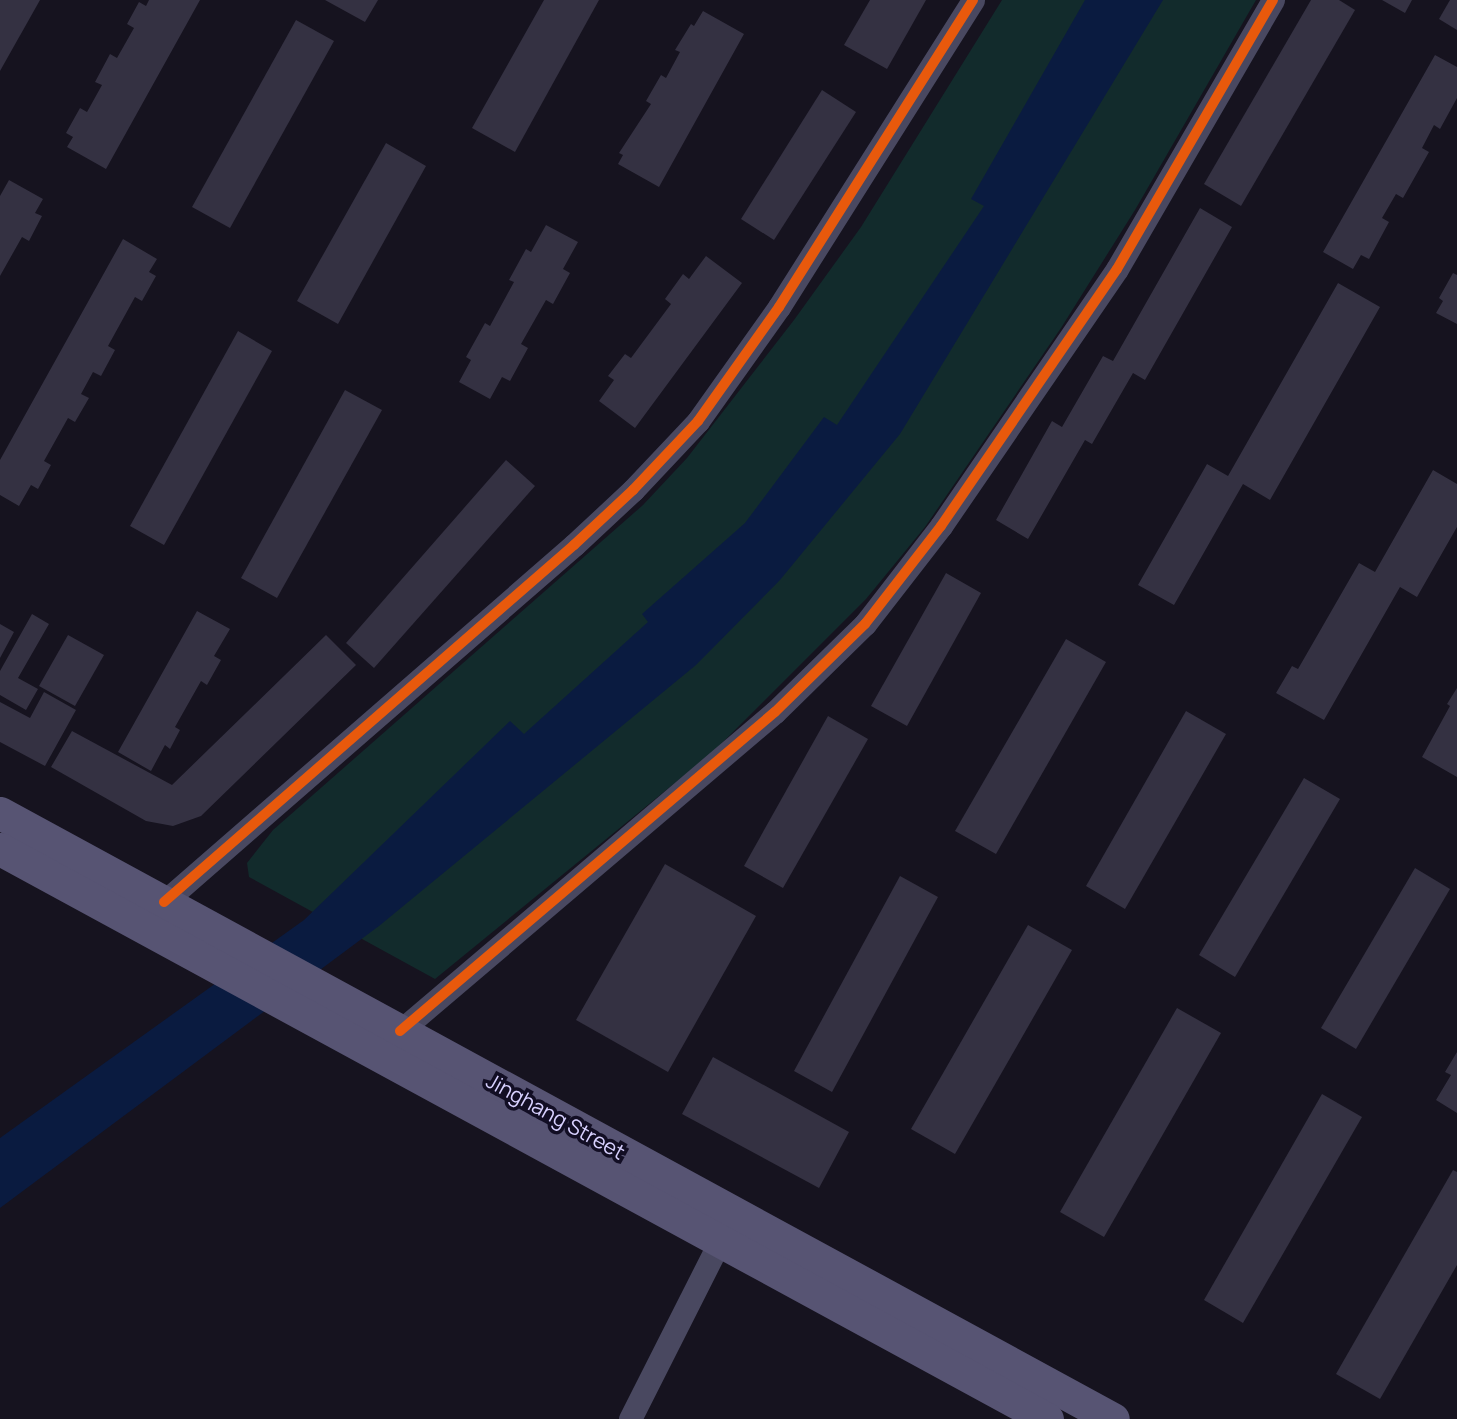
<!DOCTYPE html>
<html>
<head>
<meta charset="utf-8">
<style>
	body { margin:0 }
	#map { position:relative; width:1457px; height:1419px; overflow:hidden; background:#16131f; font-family:Manrope,sans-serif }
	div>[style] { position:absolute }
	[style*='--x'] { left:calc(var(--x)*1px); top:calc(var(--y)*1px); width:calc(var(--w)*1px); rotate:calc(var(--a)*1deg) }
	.green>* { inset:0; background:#122b2c }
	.water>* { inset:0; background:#0a1b40 }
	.building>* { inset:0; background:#343142 }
	.minor>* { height:23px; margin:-11.5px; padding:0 11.5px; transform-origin:11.5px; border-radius:11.5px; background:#494860 }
	.secondary>* { height:33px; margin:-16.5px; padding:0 16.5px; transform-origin:16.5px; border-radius:16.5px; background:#575473 }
	.cycleway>* { height:10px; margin:-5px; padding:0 5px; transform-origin:5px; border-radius:5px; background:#e8590c }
	span { translate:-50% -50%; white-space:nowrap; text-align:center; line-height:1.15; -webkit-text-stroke:7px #120e24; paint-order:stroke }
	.street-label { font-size:21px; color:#d8d1ff }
</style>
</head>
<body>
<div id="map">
	<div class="green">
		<div style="clip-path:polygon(1002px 0,1256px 0,1135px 210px,1061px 328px,925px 527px,866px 599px,714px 751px,435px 979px,249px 877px,247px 863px,273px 830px,643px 505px,687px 458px,794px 320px,861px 227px)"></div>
	</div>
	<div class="water">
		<div style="clip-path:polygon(1085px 0,1163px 0,900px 434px,780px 580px,696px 665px,379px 926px,0 1208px,0 1138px,304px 920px,510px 721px,524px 734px,648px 622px,642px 614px,745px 523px,824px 417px,837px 425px,984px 206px,971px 199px)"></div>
	</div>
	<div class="building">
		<div style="clip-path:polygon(0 0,40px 0,0 71px)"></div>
		<div style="clip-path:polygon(149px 0,200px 0,106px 169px,67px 147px,73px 137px,66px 133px,80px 108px,87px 112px,102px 85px,95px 82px,110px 54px,117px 58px,134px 28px,127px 24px,139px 2px,146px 6px)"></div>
		<div style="clip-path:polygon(325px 0,378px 0,365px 22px)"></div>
		<div style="clip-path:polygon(544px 0,599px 0,515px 152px,472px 128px)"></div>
		<div style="clip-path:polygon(870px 0,926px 0,887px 69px,844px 45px)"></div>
		<div style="clip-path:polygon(1311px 0,1339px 0,1355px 10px,1241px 206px,1204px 184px)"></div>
		<div style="clip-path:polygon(1382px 0,1412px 0,1405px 13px)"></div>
		<div style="clip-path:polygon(1450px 0,1457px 0,1457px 30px,1439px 19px)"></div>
		<div style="clip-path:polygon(703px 11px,744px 34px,659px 187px,618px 164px,623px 155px,619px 153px,651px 104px,646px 101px,661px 75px,666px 78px,680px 52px,675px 50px,691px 24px,694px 26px)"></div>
		<div style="clip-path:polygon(296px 20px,334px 41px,230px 228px,192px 207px)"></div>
		<div style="clip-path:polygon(1435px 55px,1457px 67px,1457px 98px,1440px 129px,1434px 125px,1422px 148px,1429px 152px,1403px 198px,1396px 194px,1382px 218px,1389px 222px,1369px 259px,1361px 255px,1353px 269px,1323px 252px)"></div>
		<div style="clip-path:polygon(822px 90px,856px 112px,774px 240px,741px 219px)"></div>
		<div style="clip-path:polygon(386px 143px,426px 166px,338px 324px,297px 301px)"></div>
		<div style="clip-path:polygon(9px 180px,43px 199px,35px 213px,42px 216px,29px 241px,22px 237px,0 276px,0 196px)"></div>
		<div style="clip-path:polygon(1200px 208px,1232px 227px,1145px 380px,1133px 373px,1092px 444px,1085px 440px,1028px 539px,996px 520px,1052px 421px,1062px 427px,1103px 356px,1113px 361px)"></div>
		<div style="clip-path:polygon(546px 225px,578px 242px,563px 269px,570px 273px,553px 304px,546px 300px,521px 344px,528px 348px,510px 381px,502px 377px,490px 399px,459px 382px,471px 360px,466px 357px,485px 323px,490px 326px,514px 282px,509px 280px,526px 249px,531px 252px)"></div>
		<div style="clip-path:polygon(123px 239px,157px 259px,149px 272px,156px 276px,142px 301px,135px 297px,108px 346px,115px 350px,101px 376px,93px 372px,81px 394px,89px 398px,75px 422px,68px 418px,44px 461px,51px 465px,38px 489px,31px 485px,19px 506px,0 495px,0 460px)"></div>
		<div style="clip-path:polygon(706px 256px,742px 283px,635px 428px,599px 401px,614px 380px,608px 376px,625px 354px,631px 358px,671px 304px,665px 299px,683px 274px,689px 279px)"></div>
		<div style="clip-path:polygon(1453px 273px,1457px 275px,1457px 324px,1436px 313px,1443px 301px,1439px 298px)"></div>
		<div style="clip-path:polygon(1338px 283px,1380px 307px,1270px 500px,1243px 484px,1174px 605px,1138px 585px,1207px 464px,1228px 476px)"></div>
		<div style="clip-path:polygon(238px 331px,272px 351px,164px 545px,130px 526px)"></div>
		<div style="clip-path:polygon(345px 390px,382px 410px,277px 598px,241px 578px)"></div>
		<div style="clip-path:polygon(506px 460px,535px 486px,374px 668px,346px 643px)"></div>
		<div style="clip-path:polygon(1433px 470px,1457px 484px,1457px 527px,1417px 597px,1400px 587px,1324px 720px,1276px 693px,1292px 666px,1298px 669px,1359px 563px,1375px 572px)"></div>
		<div style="clip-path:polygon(946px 573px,981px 593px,907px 726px,871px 706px)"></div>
		<div style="clip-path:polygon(197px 611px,230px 629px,214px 656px,221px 660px,207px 685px,201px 681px,175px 727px,180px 730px,170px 749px,165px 745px,151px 771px,118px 752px)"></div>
		<div style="clip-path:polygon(32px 614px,49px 624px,18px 678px,38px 689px,26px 710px,0 695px,0 671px)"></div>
		<div style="clip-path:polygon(0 624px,14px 632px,0 658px)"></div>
		<div style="clip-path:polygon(68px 635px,104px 655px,75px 706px,39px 686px)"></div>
		<div style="clip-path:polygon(326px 635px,356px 665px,201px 816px,173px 826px,146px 821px,51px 767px,72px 731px,172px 785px)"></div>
		<div style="clip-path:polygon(1066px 639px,1106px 662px,996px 854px,955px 831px)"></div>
		<div style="clip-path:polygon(1457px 688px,1457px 777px,1422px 757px,1450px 706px,1447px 704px)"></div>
		<div style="clip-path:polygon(44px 692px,76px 710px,45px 766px,0 742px,0 702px,30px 718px)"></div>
		<div style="clip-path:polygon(1186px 711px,1226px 734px,1125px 909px,1086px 886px)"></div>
		<div style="clip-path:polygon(828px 716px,868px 739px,783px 888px,744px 866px)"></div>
		<div style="clip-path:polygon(1304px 778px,1340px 799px,1235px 977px,1199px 955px)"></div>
		<div style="clip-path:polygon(665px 864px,756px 916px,668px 1072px,576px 1020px)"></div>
		<div style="clip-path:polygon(1415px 868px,1450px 889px,1356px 1049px,1321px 1028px)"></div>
		<div style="clip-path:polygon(900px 876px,938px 897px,832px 1092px,794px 1071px)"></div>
		<div style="clip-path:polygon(1028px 925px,1072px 950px,955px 1154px,911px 1129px)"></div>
		<div style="clip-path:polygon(1177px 1008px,1221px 1033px,1104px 1237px,1060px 1212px)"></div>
		<div style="clip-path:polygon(1457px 1052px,1457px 1113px,1436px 1100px,1451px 1075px,1445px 1072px)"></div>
		<div style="clip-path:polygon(713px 1057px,849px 1132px,819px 1188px,682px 1114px)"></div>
		<div style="clip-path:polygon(1322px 1094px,1362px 1117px,1243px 1323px,1204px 1300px)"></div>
		<div style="clip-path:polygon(1453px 1170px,1457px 1172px,1457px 1265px,1380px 1399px,1336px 1374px)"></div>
	</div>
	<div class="minor">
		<div style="--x:164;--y:902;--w:544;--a:-41.05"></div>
		<div style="--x:574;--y:545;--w:81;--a:-43"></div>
		<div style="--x:633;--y:490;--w:95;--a:-46.7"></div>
		<div style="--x:698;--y:421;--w:140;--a:-54.6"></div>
		<div style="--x:779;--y:307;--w:363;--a:-57.7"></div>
		<div style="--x:400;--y:1031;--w:492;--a:-40.4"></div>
		<div style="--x:775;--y:712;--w:126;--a:-44.4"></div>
		<div style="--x:865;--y:624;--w:124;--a:-52.2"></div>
		<div style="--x:941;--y:526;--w:311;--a:-55.6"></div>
		<div style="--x:1117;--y:269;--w:311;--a:-59.9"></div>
		<div style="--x:630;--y:1419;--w:199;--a:-63.2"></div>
	</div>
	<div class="secondary">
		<div style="--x:0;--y:813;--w:1267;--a:28.57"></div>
		<div style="--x:0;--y:849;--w:1192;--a:28.56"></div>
	</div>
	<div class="cycleway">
		<div style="--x:164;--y:902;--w:544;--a:-41.05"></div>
		<div style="--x:574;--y:545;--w:81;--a:-43"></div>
		<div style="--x:633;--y:490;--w:95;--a:-46.7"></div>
		<div style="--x:698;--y:421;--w:140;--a:-54.6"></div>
		<div style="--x:779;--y:307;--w:363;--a:-57.7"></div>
		<div style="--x:400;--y:1031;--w:492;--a:-40.4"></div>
		<div style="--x:775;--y:712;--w:126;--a:-44.4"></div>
		<div style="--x:865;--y:624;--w:124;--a:-52.2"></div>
		<div style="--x:941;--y:526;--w:311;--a:-55.6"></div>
		<div style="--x:1117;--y:269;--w:311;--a:-59.9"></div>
	</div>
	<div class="street-label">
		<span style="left:556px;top:1116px;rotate:29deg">Jinghang Street</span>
	</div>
</div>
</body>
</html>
